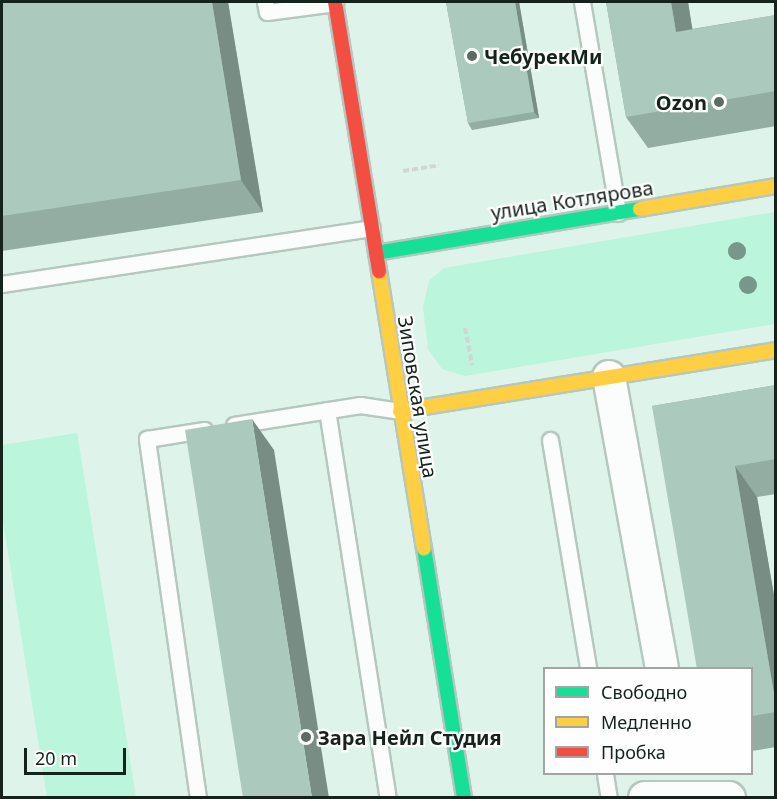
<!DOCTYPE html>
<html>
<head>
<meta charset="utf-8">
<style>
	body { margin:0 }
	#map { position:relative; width:777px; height:799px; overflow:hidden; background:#def3e9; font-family:"Noto Sans",sans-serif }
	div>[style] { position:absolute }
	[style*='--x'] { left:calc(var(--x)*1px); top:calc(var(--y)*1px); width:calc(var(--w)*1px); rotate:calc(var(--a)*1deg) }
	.green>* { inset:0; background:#bbf5db }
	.path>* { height:4px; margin-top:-2px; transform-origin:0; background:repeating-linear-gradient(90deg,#d0d6d4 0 6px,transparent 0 9px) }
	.roads { filter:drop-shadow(2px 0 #b6c7bf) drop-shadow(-2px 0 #b6c7bf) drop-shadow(0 2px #b6c7bf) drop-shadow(0 -2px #b6c7bf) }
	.lane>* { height:15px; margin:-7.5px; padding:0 7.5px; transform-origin:7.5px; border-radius:7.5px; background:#fafdfc }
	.street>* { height:32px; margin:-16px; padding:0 16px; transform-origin:16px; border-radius:16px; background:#fafdfc }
	.fast>* { height:14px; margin:-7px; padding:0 7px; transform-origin:7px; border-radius:7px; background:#16e098 }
	.slow>* { height:14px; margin:-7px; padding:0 7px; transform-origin:7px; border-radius:7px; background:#ffcf43 }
	.jam>* { height:14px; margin:-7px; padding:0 7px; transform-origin:7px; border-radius:7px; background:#f24e42 }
	.trees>* { width:18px; height:18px; margin:-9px; border-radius:50%; background:#769789 }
	.wall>* { inset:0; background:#93ada2 }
	.shaded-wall>* { inset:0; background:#788d84 }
	.building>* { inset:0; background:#abc9bc }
	.dots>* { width:16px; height:16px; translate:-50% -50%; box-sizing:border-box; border:3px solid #fefefe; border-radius:50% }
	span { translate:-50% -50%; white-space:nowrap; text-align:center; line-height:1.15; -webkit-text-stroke:4.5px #fefefe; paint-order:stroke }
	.poi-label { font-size:20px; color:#15231d; font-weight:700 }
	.left { translate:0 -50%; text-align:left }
	.right { translate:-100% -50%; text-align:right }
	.street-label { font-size:20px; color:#15231d }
	.frame { position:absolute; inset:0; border:3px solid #15231d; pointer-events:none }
	.legend { position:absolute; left:543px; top:667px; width:210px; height:108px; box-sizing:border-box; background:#fefefe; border:2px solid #a1a6a4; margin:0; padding:8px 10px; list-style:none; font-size:18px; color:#15231d }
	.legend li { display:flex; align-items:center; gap:12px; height:30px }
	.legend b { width:30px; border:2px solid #a1a6a4 }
	.scale { position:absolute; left:24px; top:748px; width:102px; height:27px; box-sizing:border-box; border:3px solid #15231d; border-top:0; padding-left:8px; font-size:18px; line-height:21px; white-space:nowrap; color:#15231d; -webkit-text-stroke:4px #fefefe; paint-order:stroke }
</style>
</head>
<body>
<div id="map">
	<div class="green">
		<div style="clip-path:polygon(775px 212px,775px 324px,465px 376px,442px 369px,428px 349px,423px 307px,429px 281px,444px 268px)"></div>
		<div style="clip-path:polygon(77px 433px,136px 797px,47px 797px,2px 515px,2px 445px)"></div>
	</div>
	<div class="path">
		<div style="--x:403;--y:171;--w:36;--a:-9"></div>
		<div style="--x:465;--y:328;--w:38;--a:79"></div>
	</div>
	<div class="roads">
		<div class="lane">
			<div style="--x:265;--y:2;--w:10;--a:79"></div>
			<div style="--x:267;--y:12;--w:69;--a:-7.5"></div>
			<div style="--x:582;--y:2;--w:214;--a:80.3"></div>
			<div style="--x:2;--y:284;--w:374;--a:-8.6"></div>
			<div style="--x:327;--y:410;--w:393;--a:81.1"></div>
			<div style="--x:234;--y:425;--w:128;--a:-9"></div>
			<div style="--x:360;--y:405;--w:40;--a:8.5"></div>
			<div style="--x:550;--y:440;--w:231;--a:80.5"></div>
			<div style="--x:605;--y:774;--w:24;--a:81"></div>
			<div style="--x:198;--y:798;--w:363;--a:-98.1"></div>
			<div style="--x:147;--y:439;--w:58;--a:-9"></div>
		</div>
		<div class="street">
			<div style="--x:609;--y:377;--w:296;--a:79.7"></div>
			<div style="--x:645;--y:798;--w:84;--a:0"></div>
		</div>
		<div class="fast">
			<div style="--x:376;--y:253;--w:268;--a:-9.5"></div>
			<div style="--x:424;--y:548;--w:253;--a:80.9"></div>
		</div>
		<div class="slow">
			<div style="--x:640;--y:209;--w:138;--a:-9.6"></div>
			<div style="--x:379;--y:271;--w:281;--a:80.8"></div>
			<div style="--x:400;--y:411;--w:381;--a:-9.2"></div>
		</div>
		<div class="jam">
			<div style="--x:335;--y:2;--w:273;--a:80.7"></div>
		</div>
	</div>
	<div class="trees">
		<div style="left:737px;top:251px"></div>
		<div style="left:748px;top:285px"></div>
	</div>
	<div class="wall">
		<div style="clip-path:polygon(2px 2px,228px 2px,263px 212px,2px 251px)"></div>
		<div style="clip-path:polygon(446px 2px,519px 2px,539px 118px,472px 130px,468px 123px)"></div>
		<div style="clip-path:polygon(606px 2px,688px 2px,692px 29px,776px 15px,776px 126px,648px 148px,626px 117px)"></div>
		<div style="clip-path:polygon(776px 385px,776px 494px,757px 497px,776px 607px,776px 747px,752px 751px,752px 669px,652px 406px)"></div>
	</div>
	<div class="shaded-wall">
		<div style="clip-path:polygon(212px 2px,228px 2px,263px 212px,241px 180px)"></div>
		<div style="clip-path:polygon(515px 2px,519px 2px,539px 118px,534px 112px)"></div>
		<div style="clip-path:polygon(671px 2px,688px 2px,698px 63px,676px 32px)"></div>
		<div style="clip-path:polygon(252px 419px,274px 450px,329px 798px,312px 798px)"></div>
		<div style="clip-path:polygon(735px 466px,757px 497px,776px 607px,776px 705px)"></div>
	</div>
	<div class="building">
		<div style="clip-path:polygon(2px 2px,212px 2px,241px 180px,2px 216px)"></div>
		<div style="clip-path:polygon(446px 2px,515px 2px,534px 112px,468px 123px)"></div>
		<div style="clip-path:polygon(606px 2px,671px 2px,676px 32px,776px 15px,776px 91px,626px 117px)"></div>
		<div style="clip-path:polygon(776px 385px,776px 459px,735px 466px,776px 705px,776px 712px,752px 716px,752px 669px,697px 669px,652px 406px)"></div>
		<div style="clip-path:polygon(252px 419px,312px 798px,243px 798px,185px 430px)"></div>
	</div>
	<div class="dots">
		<div style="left:472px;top:56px;background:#5b6c64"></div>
		<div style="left:719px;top:102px;background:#5b6c64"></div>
		<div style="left:306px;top:737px;background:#5b6c64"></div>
	</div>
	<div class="poi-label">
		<span class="left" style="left:484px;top:56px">ЧебурекМи</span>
		<span class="right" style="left:707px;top:102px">Ozon</span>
		<span class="left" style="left:318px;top:737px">Зара Нейл Студия</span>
	</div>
	<div class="street-label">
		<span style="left:572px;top:200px;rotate:-9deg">улица Котлярова</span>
		<span style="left:418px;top:397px;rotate:81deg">Зиповская улица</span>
	</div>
	<div class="frame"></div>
	<ul class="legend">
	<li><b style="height:8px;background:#16e098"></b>Свободно</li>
	<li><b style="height:8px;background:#ffcf43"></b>Медленно</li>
	<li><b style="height:8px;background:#f24e42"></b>Пробка</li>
	</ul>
	<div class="scale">20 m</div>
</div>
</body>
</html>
